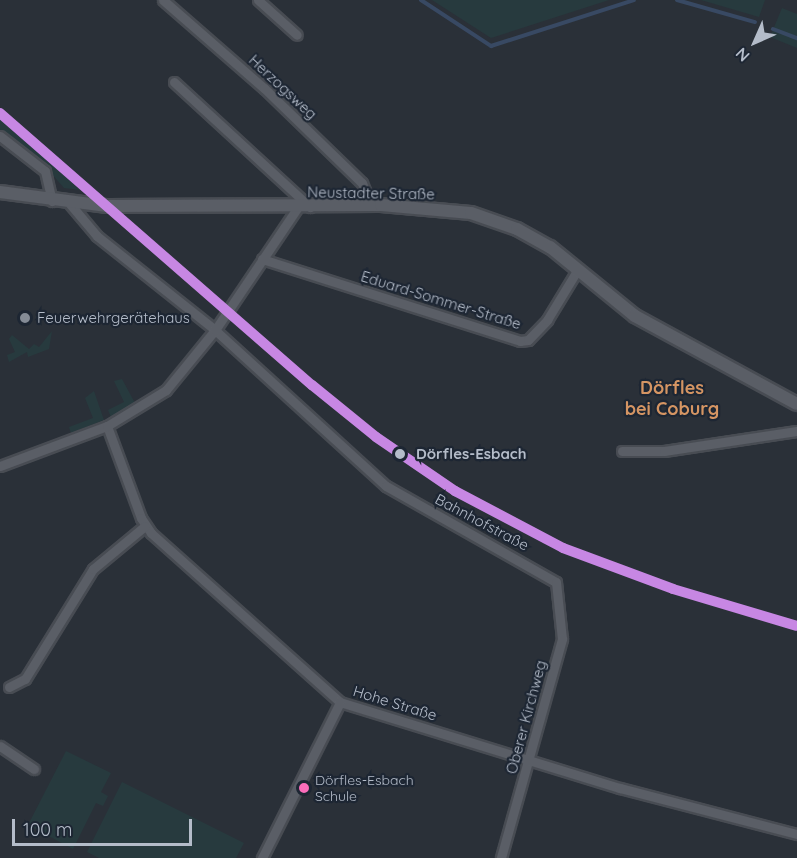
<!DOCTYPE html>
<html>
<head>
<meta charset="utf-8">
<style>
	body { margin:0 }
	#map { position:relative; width:797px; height:858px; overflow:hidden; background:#2a3038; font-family:Quicksand,sans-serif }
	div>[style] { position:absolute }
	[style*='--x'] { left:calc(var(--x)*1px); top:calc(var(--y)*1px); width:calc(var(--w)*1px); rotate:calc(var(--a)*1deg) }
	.green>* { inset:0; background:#273a3e }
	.stream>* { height:4px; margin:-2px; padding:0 2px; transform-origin:2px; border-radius:2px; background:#384963 }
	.roads { filter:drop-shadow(2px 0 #484c53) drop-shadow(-2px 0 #484c53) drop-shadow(0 2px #484c53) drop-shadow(0 -2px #484c53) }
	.minor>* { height:9px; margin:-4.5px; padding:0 4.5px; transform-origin:4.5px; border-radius:4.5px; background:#5a5e66 }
	.tertiary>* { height:12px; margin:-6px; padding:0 6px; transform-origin:6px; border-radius:6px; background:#5a5e66 }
	.rail-1>* { height:10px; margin:-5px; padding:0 5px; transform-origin:5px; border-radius:5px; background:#c787e3 }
	.dots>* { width:16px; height:16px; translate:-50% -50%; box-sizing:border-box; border:3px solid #1d2633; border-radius:50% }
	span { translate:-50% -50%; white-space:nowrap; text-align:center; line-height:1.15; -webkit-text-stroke:4.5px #1d2633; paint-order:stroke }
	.bus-label { font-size:14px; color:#b4bcc9 }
	.left { translate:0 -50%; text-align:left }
	.street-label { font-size:15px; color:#b4bcc9 }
	.poi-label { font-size:15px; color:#b4bcc9 }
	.stop-label { font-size:15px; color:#b4bcc9; font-weight:700 }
	.quarter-label { font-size:18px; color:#d59563; font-weight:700 }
	.north { position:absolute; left:725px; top:12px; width:60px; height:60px; -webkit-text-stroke:4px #1d2633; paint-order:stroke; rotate:225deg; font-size:16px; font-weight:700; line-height:24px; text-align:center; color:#b4bcc9 }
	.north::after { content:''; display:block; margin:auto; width:21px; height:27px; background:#b4bcc9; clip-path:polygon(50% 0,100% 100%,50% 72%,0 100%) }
	.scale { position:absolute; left:12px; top:819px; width:180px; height:27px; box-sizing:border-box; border:3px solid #b4bcc9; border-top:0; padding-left:8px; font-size:18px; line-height:21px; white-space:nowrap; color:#b4bcc9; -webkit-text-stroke:4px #1d2633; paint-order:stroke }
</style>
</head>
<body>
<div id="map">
	<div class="green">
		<div style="clip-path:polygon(432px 0,609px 0,491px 38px)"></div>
		<div style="clip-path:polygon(701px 0,765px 0,759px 17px)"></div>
		<div style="clip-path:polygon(782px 8px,797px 14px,797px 48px,770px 37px)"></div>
		<div style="clip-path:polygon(0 118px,35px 149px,80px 190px,64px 188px,44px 165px,0 131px)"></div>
		<div style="clip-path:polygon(52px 331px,49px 349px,28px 357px,27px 352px,9px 362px,7px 355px,15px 352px,9px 339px,12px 335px,29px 349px,34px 344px,39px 347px)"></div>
		<div style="clip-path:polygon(122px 379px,135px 403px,111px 417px,108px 410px,124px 402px,114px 381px)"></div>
		<div style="clip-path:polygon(94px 391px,104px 420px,71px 433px,69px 427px,93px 418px,85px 398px)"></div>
		<div style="clip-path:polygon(66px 751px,111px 773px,101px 792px,108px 796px,103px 806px,96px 803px,73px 849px,28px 825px)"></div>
		<div style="clip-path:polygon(122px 782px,244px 843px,236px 858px,99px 858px,87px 852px)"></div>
	</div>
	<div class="stream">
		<div style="--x:421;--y:0;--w:84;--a:33.3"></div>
		<div style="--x:491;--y:46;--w:150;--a:-17.8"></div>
		<div style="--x:677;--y:0;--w:81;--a:15.8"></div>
		<div style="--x:773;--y:29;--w:26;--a:21"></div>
	</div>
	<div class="roads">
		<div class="minor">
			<div style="--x:163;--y:0;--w:134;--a:41.1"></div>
			<div style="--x:264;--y:88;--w:136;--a:44.1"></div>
			<div style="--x:362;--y:183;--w:24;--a:68"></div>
			<div style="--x:258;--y:0;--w:52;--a:41.9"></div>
			<div style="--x:174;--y:82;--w:185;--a:42.6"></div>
			<div style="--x:0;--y:136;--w:57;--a:37.9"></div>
			<div style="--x:45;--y:171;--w:31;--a:77"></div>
			<div style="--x:70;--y:204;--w:42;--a:49.8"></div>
			<div style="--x:97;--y:236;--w:151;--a:38.5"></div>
			<div style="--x:215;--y:330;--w:231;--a:42.4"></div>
			<div style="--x:386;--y:486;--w:195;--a:29.5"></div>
			<div style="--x:556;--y:582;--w:57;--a:84"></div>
			<div style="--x:562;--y:639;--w:227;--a:105.6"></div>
			<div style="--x:262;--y:259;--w:271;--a:17.6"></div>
			<div style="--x:520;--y:341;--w:8;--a:-7"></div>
			<div style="--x:528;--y:340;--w:28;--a:-46"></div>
			<div style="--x:547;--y:320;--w:60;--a:-58.7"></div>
			<div style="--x:107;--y:426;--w:98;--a:69.7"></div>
			<div style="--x:141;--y:518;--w:18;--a:56"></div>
			<div style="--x:151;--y:533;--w:254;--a:41.8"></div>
			<div style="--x:340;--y:702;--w:293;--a:17.1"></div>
			<div style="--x:620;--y:788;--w:183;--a:14.6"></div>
			<div style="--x:622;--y:451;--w:42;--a:0"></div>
			<div style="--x:664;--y:451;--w:134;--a:-8.6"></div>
			<div style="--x:0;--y:466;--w:114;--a:-20.5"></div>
			<div style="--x:107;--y:426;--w:69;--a:-31.4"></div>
			<div style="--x:166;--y:390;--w:77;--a:-50.8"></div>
			<div style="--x:215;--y:330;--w:148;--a:-56"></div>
			<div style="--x:9;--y:687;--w:18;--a:-27"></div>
			<div style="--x:25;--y:679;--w:129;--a:-58.3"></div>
			<div style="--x:93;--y:569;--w:67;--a:-39.6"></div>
			<div style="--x:0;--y:746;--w:41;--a:34.1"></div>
			<div style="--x:262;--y:858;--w:174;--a:-63.4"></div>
		</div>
		<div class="tertiary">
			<div style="--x:0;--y:192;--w:108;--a:7.5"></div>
			<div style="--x:107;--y:206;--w:274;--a:-0.2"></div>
			<div style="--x:381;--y:205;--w:90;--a:5.1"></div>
			<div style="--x:471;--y:213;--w:49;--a:19.2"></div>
			<div style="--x:517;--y:229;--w:38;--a:29"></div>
			<div style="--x:550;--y:247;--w:109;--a:39.1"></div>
			<div style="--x:635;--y:316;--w:184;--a:28.5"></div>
		</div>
	</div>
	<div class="rail-1">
		<div style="--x:0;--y:113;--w:414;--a:41.1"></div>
		<div style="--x:312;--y:385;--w:82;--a:39.1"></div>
		<div style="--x:376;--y:437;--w:96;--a:34.4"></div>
		<div style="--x:455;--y:491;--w:122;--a:27.8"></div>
		<div style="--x:563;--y:548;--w:117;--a:20.4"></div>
		<div style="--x:673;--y:589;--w:129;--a:16.6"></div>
	</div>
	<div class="dots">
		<div style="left:25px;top:318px;background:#848b96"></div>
		<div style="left:400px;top:454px;background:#b4bcc9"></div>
		<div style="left:304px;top:788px;background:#fb6dba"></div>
	</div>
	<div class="bus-label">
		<span class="left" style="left:315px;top:788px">Dörfles-Esbach<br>Schule</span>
	</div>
	<div class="street-label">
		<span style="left:283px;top:87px;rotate:43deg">Herzogsweg</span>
		<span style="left:371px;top:193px;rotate:1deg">Neustadter Straße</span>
		<span style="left:441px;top:300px;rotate:17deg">Eduard-Sommer-Straße</span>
		<span style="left:482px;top:522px;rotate:28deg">Bahnhofstraße</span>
		<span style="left:395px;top:703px;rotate:17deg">Hohe Straße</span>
		<span style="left:526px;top:717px;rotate:-75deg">Oberer Kirchweg</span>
	</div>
	<div class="poi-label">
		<span class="left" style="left:37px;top:318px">Feuerwehrgerätehaus</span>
	</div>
	<div class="stop-label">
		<span class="left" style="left:416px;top:454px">Dörfles-Esbach</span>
	</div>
	<div class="quarter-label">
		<span style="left:672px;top:399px">Dörfles<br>bei Coburg</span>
	</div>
	<div class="north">N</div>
	<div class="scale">100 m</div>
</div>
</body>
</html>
